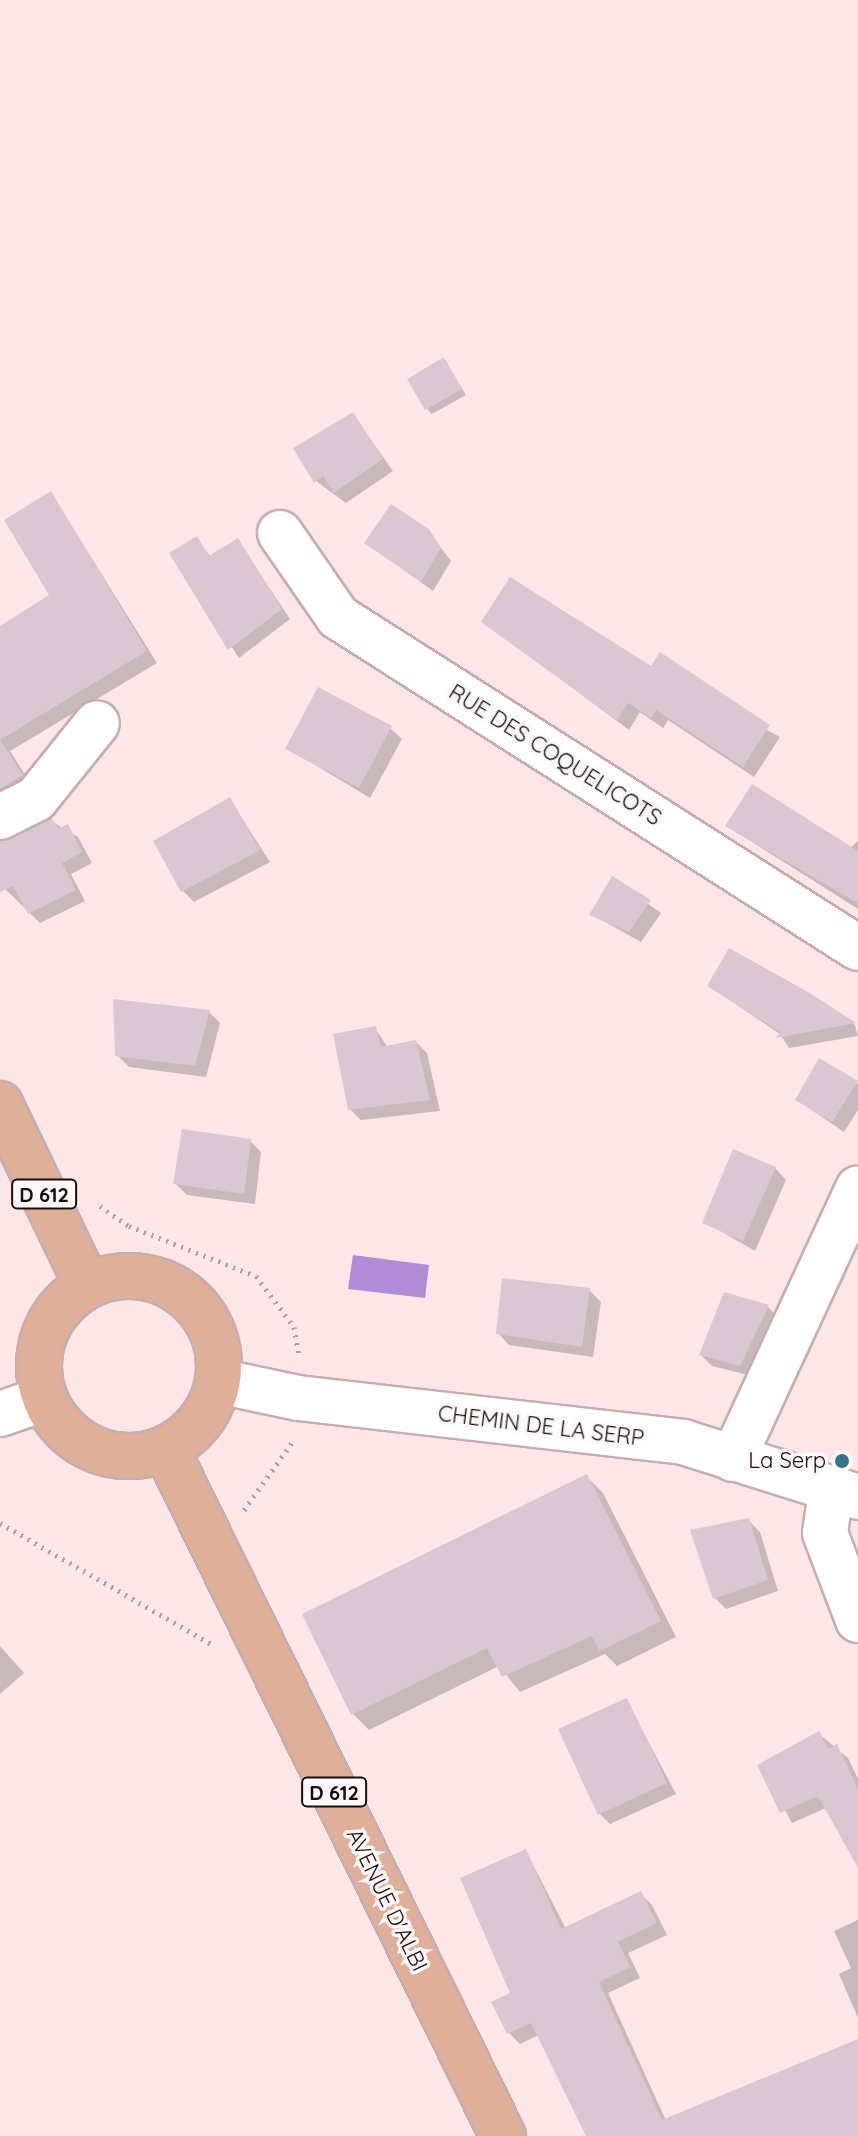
<!DOCTYPE html>
<html>
<head>
<meta charset="utf-8">
<style>
	body { margin:0 }
	#map { position:relative; width:858px; height:2136px; overflow:hidden; background:#fce6e8; font-family:Quicksand,sans-serif }
	div>[style] { position:absolute }
	[style*='--x'] { left:calc(var(--x)*1px); top:calc(var(--y)*1px); width:calc(var(--w)*1px); rotate:calc(var(--a)*1deg) }
	.water>* { inset:0; background:#b18bd5 }
	.shadow>* { inset:0; background:#0003 }
	.building>* { inset:0; background:#dbc6d3 }
	.path>* { height:5px; margin-top:-2.5px; transform-origin:0; background:repeating-linear-gradient(90deg,#af9ea0 0 2px,transparent 0 8px) }
	.roads { filter:drop-shadow(2px 0 #c7adb0) drop-shadow(-2px 0 #c7adb0) drop-shadow(0 2px #c7adb0) drop-shadow(0 -2px #c7adb0) }
	.minor>* { height:44px; margin:-22px; padding:0 22px; transform-origin:22px; border-radius:22px; background:#fff }
	.major>* { height:44px; margin:-22px; padding:0 22px; transform-origin:22px; border-radius:22px; background:#e0af9a }
	.major>.ring { margin:-22px; padding:0; box-sizing:content-box; background:none; border:44px solid #e0af9a; border-radius:50% }
	.dots>* { width:22px; height:22px; translate:-50% -50%; box-sizing:border-box; border:4px solid #fef8f9; border-radius:50% }
	span { translate:-50% -50%; white-space:nowrap; text-align:center; line-height:1.15; -webkit-text-stroke:7px #fef8f9; paint-order:stroke }
	.shield-label span { padding:2px 6px; background:#fef8f9; border:2px solid; border-radius:6px; -webkit-text-stroke-width:0 }
	.shield-label { font-size:20px; color:#160e0f; font-weight:700 }
	.street-label { font-size:22px; color:#160e0f }
	.poi-label { font-size:22px; color:#160e0f }
	.right { translate:-100% -50%; text-align:right }
</style>
</head>
<body>
<div id="map">
	<div class="water">
		<div style="clip-path:polygon(353px 1255px,429px 1265px,425px 1298px,348px 1289px)"></div>
	</div>
	<div class="shadow">
		<div style="clip-path:polygon(444px 360px,466px 395px,432px 414px,427px 409px)"></div>
		<div style="clip-path:polygon(353px 415px,393px 471px,346px 503px,316px 481px)"></div>
		<div style="clip-path:polygon(51px 493px,157px 663px,10px 751px,33px 787px,0 808px,0 628px,52px 596px)"></div>
		<div style="clip-path:polygon(428px 531px,451px 561px,433px 591px,367px 543px)"></div>
		<div style="clip-path:polygon(196px 539px,211px 557px,238px 541px,290px 619px,239px 658px,172px 554px)"></div>
		<div style="clip-path:polygon(484px 622px,652px 669px,780px 737px,754px 777px,668px 720px,663px 728px,640px 712px,629px 730px)"></div>
		<div style="clip-path:polygon(390px 728px,402px 739px,370px 798px,287px 748px)"></div>
		<div style="clip-path:polygon(230px 800px,270px 862px,194px 902px,183px 891px)"></div>
		<div style="clip-path:polygon(51px 821px,78px 837px,92px 863px,71px 874px,85px 901px,40px 923px,0 884px,0 841px)"></div>
		<div style="clip-path:polygon(727px 826px,850px 848px,858px 841px,858px 909px)"></div>
		<div style="clip-path:polygon(613px 879px,661px 913px,641px 942px,591px 914px)"></div>
		<div style="clip-path:polygon(730px 951px,855px 1025px,858px 1036px,789px 1048px,780px 1034px,709px 986px)"></div>
		<div style="clip-path:polygon(209px 1012px,220px 1023px,206px 1077px,129px 1067px,117px 1055px)"></div>
		<div style="clip-path:polygon(375px 1028px,388px 1048px,416px 1042px,427px 1053px,440px 1111px,361px 1120px,350px 1109px)"></div>
		<div style="clip-path:polygon(820px 1060px,858px 1084px,858px 1110px,844px 1132px,797px 1100px)"></div>
		<div style="clip-path:polygon(250px 1141px,261px 1152px,255px 1204px,187px 1195px,176px 1184px)"></div>
		<div style="clip-path:polygon(775px 1168px,786px 1180px,755px 1251px,705px 1222px)"></div>
		<div style="clip-path:polygon(589px 1290px,601px 1302px,593px 1357px,509px 1345px,498px 1333px)"></div>
		<div style="clip-path:polygon(768px 1307px,779px 1318px,752px 1376px,712px 1366px,701px 1355px)"></div>
		<div style="clip-path:polygon(587px 1477px,603px 1493px,676px 1637px,617px 1666px,605px 1654px,520px 1692px,499px 1666px,369px 1730px,353px 1714px)"></div>
		<div style="clip-path:polygon(748px 1520px,760px 1532px,778px 1591px,726px 1609px,715px 1598px)"></div>
		<div style="clip-path:polygon(0 1646px,24px 1673px,0 1694px)"></div>
		<div style="clip-path:polygon(626px 1700px,676px 1794px,610px 1824px,600px 1814px)"></div>
		<div style="clip-path:polygon(819px 1734px,848px 1758px,858px 1779px,858px 1867px,826px 1808px,792px 1823px,760px 1765px)"></div>
		<div style="clip-path:polygon(526px 1851px,566px 1929px,641px 1894px,652px 1905px,667px 1935px,628px 1953px,640px 1978px,608px 1993px,673px 2136px,587px 2136px,539px 2035px,520px 2044px,509px 2033px,494px 2003px,512px 1994px)"></div>
		<div style="clip-path:polygon(858px 1920px,858px 2018px,839px 1974px,851px 1968px,834px 1931px)"></div>
	</div>
	<div class="building">
		<div style="clip-path:polygon(444px 357px,462px 389px,425px 410px,407px 379px)"></div>
		<div style="clip-path:polygon(353px 412px,383px 459px,334px 493px,323px 476px,314px 483px,293px 448px)"></div>
		<div style="clip-path:polygon(51px 491px,147px 651px,0 740px,23px 775px,0 789px,0 626px,49px 595px,4px 520px)"></div>
		<div style="clip-path:polygon(391px 504px,429px 529px,441px 548px,421px 582px,364px 543px)"></div>
		<div style="clip-path:polygon(197px 536px,209px 556px,238px 538px,282px 609px,228px 650px,169px 553px)"></div>
		<div style="clip-path:polygon(510px 577px,651px 666px,660px 652px,770px 725px,743px 767px,656px 710px,651px 718px,628px 703px,617px 720px,481px 622px)"></div>
		<div style="clip-path:polygon(318px 687px,392px 726px,359px 788px,285px 749px)"></div>
		<div style="clip-path:polygon(752px 784px,858px 851px,858px 903px,725px 826px)"></div>
		<div style="clip-path:polygon(230px 797px,260px 850px,181px 892px,153px 841px)"></div>
		<div style="clip-path:polygon(51px 818px,58px 828px,68px 824px,82px 852px,62px 863px,76px 890px,28px 914px,13px 886px,0 892px,0 842px)"></div>
		<div style="clip-path:polygon(612px 876px,651px 900px,629px 932px,589px 915px)"></div>
		<div style="clip-path:polygon(729px 948px,808px 992px,856px 1023px,776px 1038px,780px 1032px,707px 986px)"></div>
		<div style="clip-path:polygon(113px 999px,210px 1010px,195px 1066px,115px 1056px)"></div>
		<div style="clip-path:polygon(376px 1026px,381px 1047px,416px 1040px,430px 1100px,348px 1110px,333px 1034px)"></div>
		<div style="clip-path:polygon(819px 1058px,858px 1081px,832px 1122px,795px 1100px)"></div>
		<div style="clip-path:polygon(182px 1129px,251px 1139px,244px 1194px,173px 1184px)"></div>
		<div style="clip-path:polygon(733px 1149px,776px 1167px,743px 1241px,702px 1223px)"></div>
		<div style="clip-path:polygon(502px 1278px,590px 1288px,582px 1347px,496px 1334px)"></div>
		<div style="clip-path:polygon(724px 1292px,769px 1305px,740px 1366px,699px 1355px)"></div>
		<div style="clip-path:polygon(587px 1474px,661px 1621px,600px 1651px,592px 1636px,502px 1677px,487px 1648px,351px 1715px,302px 1614px)"></div>
		<div style="clip-path:polygon(749px 1518px,768px 1580px,713px 1599px,690px 1530px)"></div>
		<div style="clip-path:polygon(627px 1698px,667px 1783px,598px 1815px,558px 1729px)"></div>
		<div style="clip-path:polygon(819px 1731px,828px 1749px,837px 1744px,858px 1789px,858px 1868px,818px 1796px,780px 1813px,757px 1765px)"></div>
		<div style="clip-path:polygon(526px 1849px,561px 1929px,641px 1891px,657px 1923px,618px 1942px,630px 1967px,599px 1982px,662px 2120px,858px 2039px,858px 2136px,586px 2136px,531px 2023px,507px 2034px,491px 2002px,510px 1993px,460px 1878px)"></div>
	</div>
	<div class="path">
		<div style="--x:100;--y:1206;--w:35;--a:35"></div>
		<div style="--x:129;--y:1226;--w:136;--a:21.5"></div>
		<div style="--x:256;--y:1276;--w:64;--a:53.3"></div>
		<div style="--x:294;--y:1327;--w:29;--a:80"></div>
		<div style="--x:244;--y:1510;--w:85;--a:-54.6"></div>
		<div style="--x:0;--y:1523;--w:243;--a:29.8"></div>
	</div>
	<div class="roads">
		<div class="minor">
			<div style="--x:280;--y:533;--w:102;--a:55.4"></div>
			<div style="--x:338;--y:617;--w:616;--a:32.48"></div>
			<div style="--x:0;--y:817;--w:40;--a:-26.6"></div>
			<div style="--x:36;--y:799;--w:97;--a:-51.2"></div>
			<div style="--x:218;--y:1381;--w:82;--a:12"></div>
			<div style="--x:298;--y:1398;--w:388;--a:6.5"></div>
			<div style="--x:683;--y:1442;--w:183;--a:17.4"></div>
			<div style="--x:0;--y:1414;--w:46;--a:-19.2"></div>
			<div style="--x:733;--y:1459;--w:298;--a:-65.2"></div>
			<div style="--x:831;--y:1491;--w:42;--a:98.1"></div>
			<div style="--x:825;--y:1533;--w:93;--a:69.2"></div>
		</div>
		<div class="major">
			<div style="--x:0;--y:1104;--w:201;--a:64.3"></div>
			<div class="ring" style="left:39px;top:1276px;width:136px;height:136px"></div>
			<div style="--x:166;--y:1449;--w:765;--a:63.87"></div>
		</div>
	</div>
	<div class="dots">
		<div style="left:842px;top:1461px;background:#327785"></div>
	</div>
	<div class="shield-label">
		<span style="left:44px;top:1194px">D 612</span>
		<span style="left:334px;top:1792px">D 612</span>
	</div>
	<div class="street-label">
		<span style="left:555px;top:755px;rotate:32deg">RUE DES COQUELICOTS</span>
		<span style="left:541px;top:1426px;rotate:7deg">CHEMIN DE LA SERP</span>
		<span style="left:387px;top:1900px;rotate:64deg">AVENUE D'ALBI</span>
	</div>
	<div class="poi-label">
		<span class="right" style="left:826px;top:1461px">La Serp</span>
	</div>
</div>
</body>
</html>
